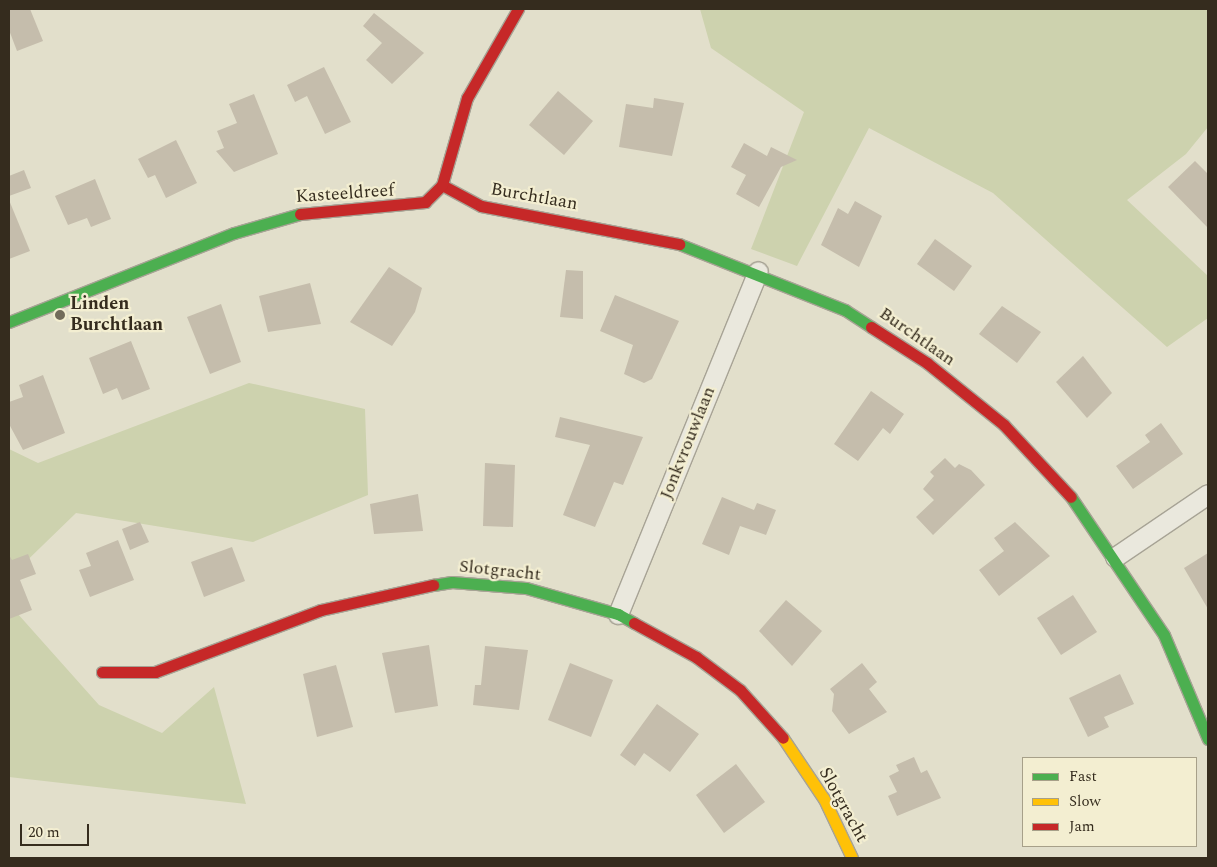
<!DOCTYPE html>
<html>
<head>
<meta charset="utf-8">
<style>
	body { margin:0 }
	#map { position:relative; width:1217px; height:867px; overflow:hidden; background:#e2dfcb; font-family:Spectral,serif }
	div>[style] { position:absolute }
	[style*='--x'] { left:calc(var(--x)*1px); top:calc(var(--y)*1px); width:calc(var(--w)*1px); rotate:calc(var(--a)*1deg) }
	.green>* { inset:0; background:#cdd2ae }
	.building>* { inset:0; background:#c5bdac }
	.roads { filter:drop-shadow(1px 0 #a7a395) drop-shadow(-1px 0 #a7a395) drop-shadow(0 1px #a7a395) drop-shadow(0 -1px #a7a395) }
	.street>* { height:19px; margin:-9.5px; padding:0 9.5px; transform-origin:9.5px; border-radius:9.5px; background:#eae8dd }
	.fast>* { height:11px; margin:-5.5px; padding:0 5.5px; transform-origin:5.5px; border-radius:5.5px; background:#4caf50 }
	.slow>* { height:11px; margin:-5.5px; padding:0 5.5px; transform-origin:5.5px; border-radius:5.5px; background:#ffc107 }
	.jam>* { height:11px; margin:-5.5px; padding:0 5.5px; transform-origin:5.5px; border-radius:5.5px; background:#c62828 }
	.dots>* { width:14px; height:14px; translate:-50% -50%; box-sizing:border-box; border:2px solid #f3eed1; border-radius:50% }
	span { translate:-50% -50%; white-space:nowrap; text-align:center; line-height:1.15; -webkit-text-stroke:4.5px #f3eed1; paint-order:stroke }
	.street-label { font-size:18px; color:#352c1e }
	.poi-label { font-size:18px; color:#352c1e; font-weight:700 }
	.left { translate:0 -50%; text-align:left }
	.frame { position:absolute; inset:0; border:10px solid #352c1e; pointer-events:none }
	.legend { position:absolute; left:1022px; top:757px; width:175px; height:90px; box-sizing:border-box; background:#f3eed1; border:1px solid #a7a089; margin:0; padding:6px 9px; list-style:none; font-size:15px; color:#352c1e }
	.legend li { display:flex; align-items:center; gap:10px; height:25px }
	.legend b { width:25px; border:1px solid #a7a089 }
	.scale { position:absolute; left:20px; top:824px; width:69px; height:22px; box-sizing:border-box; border:2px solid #352c1e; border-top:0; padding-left:6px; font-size:15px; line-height:18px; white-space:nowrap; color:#352c1e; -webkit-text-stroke:4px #f3eed1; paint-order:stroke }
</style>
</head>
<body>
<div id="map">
	<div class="green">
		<div style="clip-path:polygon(700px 9px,1208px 9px,1208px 127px,1186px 154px,1127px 200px,1208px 276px,1208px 318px,1167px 347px,993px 193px,869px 128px,797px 266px,751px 249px,804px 112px,711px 48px)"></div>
		<div style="clip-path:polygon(249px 383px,365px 409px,368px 495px,253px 542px,76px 513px,9px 578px,9px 449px,38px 463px)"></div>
		<div style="clip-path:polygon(9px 604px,99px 705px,162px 733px,214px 687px,246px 804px,9px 777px)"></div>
	</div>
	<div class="building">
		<div style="clip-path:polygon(9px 9px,30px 9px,43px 41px,17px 51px,9px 30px)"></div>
		<div style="clip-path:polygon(374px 13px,424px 53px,392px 84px,366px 60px,382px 43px,363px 26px)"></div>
		<div style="clip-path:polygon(324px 67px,351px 122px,325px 134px,307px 96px,295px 102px,287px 85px)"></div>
		<div style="clip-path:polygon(558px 91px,593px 121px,564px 155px,529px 125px)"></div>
		<div style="clip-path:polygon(254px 94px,278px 154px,234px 172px,216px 151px,224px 148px,217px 131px,237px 123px,229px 104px)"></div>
		<div style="clip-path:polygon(654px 98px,684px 103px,672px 156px,619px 147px,626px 104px,653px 108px)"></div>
		<div style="clip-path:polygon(176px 140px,197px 183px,166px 198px,155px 175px,148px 178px,138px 159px)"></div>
		<div style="clip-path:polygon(744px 143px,767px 156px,771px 147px,797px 160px,781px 167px,759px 207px,736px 194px,746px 175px,731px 167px)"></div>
		<div style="clip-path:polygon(1195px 161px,1208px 174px,1208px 228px,1168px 187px)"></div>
		<div style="clip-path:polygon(24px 170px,31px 188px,9px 196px,9px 176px)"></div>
		<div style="clip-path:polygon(95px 179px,111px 219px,91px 227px,87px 218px,68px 225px,55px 196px)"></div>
		<div style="clip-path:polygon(9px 200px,30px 251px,9px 259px)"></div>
		<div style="clip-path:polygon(855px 201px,882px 216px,859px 267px,821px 245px,838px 208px,848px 214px)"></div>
		<div style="clip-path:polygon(935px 239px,972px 266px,954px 291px,917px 264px)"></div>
		<div style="clip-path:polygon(389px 267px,422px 288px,415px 312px,392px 346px,350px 322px)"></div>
		<div style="clip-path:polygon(566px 270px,583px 271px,583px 319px,560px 317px)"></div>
		<div style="clip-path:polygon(310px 283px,321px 324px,268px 332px,259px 296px)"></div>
		<div style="clip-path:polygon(615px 295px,679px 321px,652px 379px,644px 383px,624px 374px,633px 345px,600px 331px)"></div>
		<div style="clip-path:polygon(221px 304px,241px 362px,210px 374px,187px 317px)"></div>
		<div style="clip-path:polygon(1002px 306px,1041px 332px,1017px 363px,979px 334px)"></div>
		<div style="clip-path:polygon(131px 341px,150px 389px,122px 400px,117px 388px,103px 394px,89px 358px)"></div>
		<div style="clip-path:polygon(1083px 356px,1112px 393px,1087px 418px,1056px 382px)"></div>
		<div style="clip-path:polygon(43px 375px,65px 433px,23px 450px,9px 424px,9px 402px,23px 397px,19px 385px)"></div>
		<div style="clip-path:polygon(871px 391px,904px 414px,890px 434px,883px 428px,858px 461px,834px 444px)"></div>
		<div style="clip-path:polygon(560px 417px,643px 437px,623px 485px,614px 482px,595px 527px,563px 515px,590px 445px,555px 437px)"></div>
		<div style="clip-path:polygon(1161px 423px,1183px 454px,1133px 489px,1116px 466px,1150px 442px,1145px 435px)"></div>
		<div style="clip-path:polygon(945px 458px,955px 468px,959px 464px,971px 470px,985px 485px,933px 535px,916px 517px,934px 500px,923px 489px,934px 476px,930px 472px)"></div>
		<div style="clip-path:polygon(485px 463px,515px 465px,513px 527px,483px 526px)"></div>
		<div style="clip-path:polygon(418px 494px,423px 531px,374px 534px,370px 504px)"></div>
		<div style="clip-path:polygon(722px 497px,754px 510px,757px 503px,776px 510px,766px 535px,740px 526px,729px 555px,702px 544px)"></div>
		<div style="clip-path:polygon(140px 522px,149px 542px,130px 550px,122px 529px)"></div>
		<div style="clip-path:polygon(1015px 522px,1050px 556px,999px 596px,979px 570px,1004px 551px,994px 538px)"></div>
		<div style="clip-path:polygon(118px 540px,134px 580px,90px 597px,79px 570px,91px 566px,86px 553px)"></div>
		<div style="clip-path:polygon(232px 547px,245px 581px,204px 597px,191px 562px)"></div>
		<div style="clip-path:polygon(1208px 553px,1208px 609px,1184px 568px)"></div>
		<div style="clip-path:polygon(28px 554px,36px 574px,20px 580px,32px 610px,9px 619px,9px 555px,12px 560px)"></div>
		<div style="clip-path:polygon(1073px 595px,1097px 632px,1061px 655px,1037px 618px)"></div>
		<div style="clip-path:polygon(786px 600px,822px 631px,792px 666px,759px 631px)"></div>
		<div style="clip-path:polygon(429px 645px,438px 706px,395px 713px,382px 653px)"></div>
		<div style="clip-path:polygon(485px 646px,528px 650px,519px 710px,473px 705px,475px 685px,481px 685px)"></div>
		<div style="clip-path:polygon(570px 663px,613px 680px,591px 737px,548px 720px)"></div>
		<div style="clip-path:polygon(862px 663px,877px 682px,869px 689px,887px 712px,849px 734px,832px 711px,834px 694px,830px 689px)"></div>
		<div style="clip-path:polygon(336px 665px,353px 727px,317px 737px,303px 674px)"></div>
		<div style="clip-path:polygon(1120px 674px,1134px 704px,1104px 717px,1109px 727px,1088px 737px,1069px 698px)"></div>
		<div style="clip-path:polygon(657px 704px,699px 734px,670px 772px,644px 753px,635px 766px,620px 755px)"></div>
		<div style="clip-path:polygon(914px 757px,921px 773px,927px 770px,941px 798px,897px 816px,888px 796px,897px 792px,889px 776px,899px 771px,896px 765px)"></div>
		<div style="clip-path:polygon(736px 764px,765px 802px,724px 833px,696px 795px)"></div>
	</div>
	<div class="roads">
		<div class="street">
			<div style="--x:1115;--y:557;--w:112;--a:-34.1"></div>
			<div style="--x:618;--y:614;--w:370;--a:-67.8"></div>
		</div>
		<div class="fast">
			<div style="--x:679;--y:244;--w:179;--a:21.7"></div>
			<div style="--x:845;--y:310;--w:31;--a:33"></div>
			<div style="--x:9;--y:322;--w:242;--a:-21.6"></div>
			<div style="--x:234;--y:233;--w:69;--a:-16.1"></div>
			<div style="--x:1071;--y:497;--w:166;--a:56"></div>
			<div style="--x:1164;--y:635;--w:113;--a:67.1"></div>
			<div style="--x:433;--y:585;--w:19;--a:-9"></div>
			<div style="--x:452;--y:582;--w:74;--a:4.6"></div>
			<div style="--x:526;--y:588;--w:96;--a:15.8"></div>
			<div style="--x:618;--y:614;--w:18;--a:29"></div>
		</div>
		<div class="slow">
			<div style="--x:783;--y:738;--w:73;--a:56.1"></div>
			<div style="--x:824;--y:799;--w:65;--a:64.6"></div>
		</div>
		<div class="jam">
			<div style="--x:442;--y:185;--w:44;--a:28.3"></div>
			<div style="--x:481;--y:206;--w:202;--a:10.9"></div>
			<div style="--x:300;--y:214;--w:126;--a:-5.5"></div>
			<div style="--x:425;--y:202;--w:24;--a:-45"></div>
			<div style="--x:442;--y:185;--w:91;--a:-74"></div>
			<div style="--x:467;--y:98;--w:103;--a:-60.2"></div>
			<div style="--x:871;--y:327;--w:67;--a:32.7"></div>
			<div style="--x:927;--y:363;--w:99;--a:38.8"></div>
			<div style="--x:1004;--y:425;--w:98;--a:47.1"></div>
			<div style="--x:634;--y:623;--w:71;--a:28.7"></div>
			<div style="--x:696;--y:657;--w:55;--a:36.9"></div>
			<div style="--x:740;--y:690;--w:64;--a:48.1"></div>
			<div style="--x:102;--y:672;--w:53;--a:0"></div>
			<div style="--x:155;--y:672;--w:177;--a:-20.5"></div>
			<div style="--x:321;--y:610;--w:115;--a:-12.6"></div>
		</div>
	</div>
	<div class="dots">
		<div style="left:60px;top:315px;background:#726b5b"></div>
	</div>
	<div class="street-label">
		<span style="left:345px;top:194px;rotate:-4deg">Kasteeldreef</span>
		<span style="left:534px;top:197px;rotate:10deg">Burchtlaan</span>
		<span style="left:917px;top:337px;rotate:35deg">Burchtlaan</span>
		<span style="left:688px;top:443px;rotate:-68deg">Jonkvrouwlaan</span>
		<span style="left:500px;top:571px;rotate:6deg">Slotgracht</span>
		<span style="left:843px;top:805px;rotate:61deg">Slotgracht</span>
	</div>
	<div class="poi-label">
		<span class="left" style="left:70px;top:315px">Linden<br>Burchtlaan</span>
	</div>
	<div class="frame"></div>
	<ul class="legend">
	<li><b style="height:6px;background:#4caf50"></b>Fast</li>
	<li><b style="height:6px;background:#ffc107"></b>Slow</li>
	<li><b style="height:6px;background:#c62828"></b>Jam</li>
	</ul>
	<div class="scale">20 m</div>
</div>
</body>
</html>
